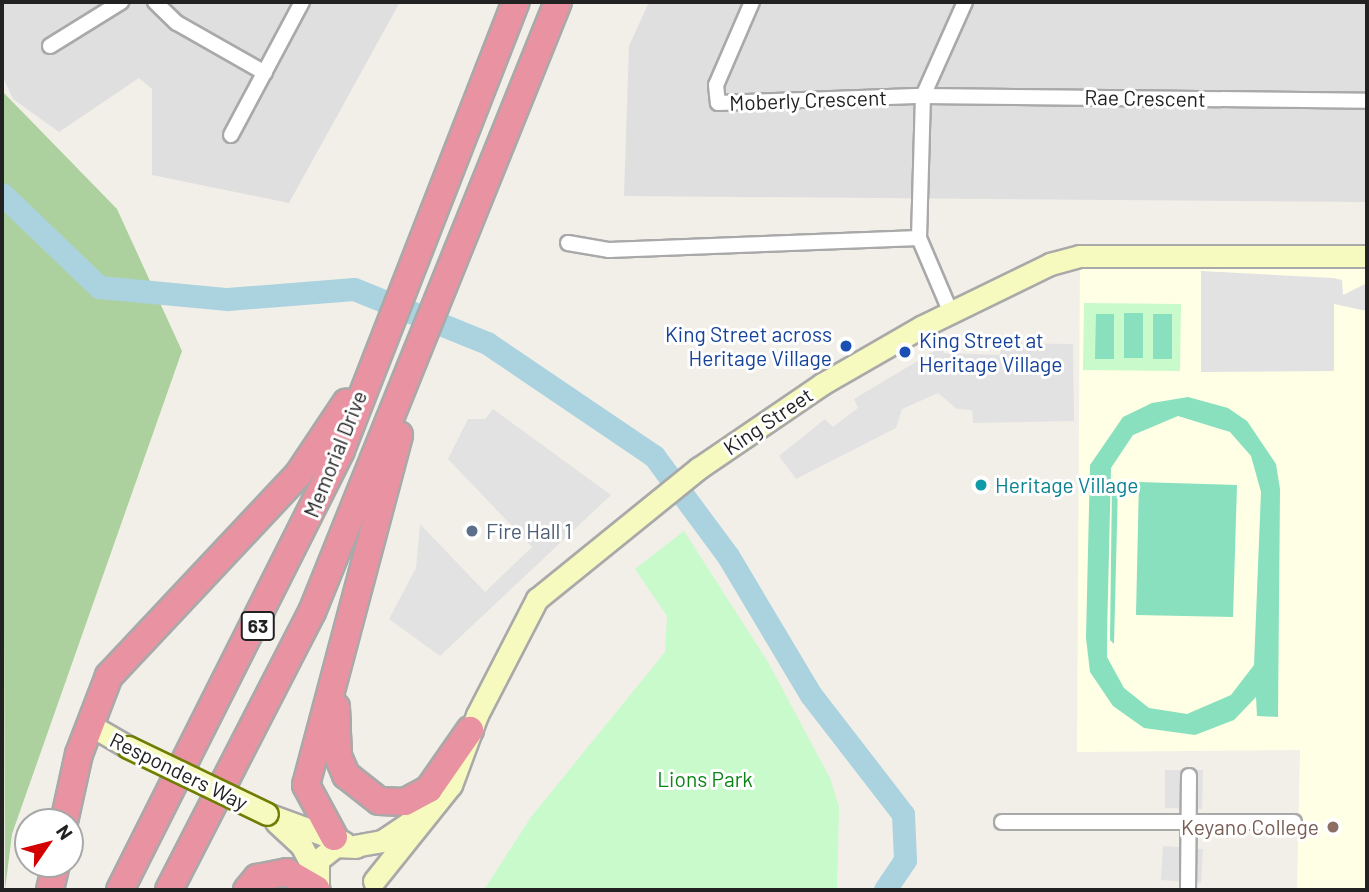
<!DOCTYPE html>
<html>
<head>
<meta charset="utf-8">
<style>
	body { margin:0 }
	#map { position:relative; width:1369px; height:892px; overflow:hidden; background:#f2efe9; font-family:Barlow,sans-serif }
	div>[style] { position:absolute }
	[style*='--x'] { left:calc(var(--x)*1px); top:calc(var(--y)*1px); width:calc(var(--w)*1px); rotate:calc(var(--a)*1deg) }
	.residential>* { inset:0; background:#e0dfdf }
	.education>* { inset:0; background:#ffffe5 }
	.forest>* { inset:0; background:#add19e }
	.park>* { inset:0; background:#c8facc }
	.pitch>* { inset:0; background:#88e0be }
	.parking>* { inset:0; background:#e2e2e2 }
	.river>* { height:23px; margin:-11.5px; padding:0 11.5px; transform-origin:11.5px; border-radius:11.5px; background:#aad3df }
	.roads { filter:drop-shadow(2px 0 #a9a9a9) drop-shadow(-2px 0 #a9a9a9) drop-shadow(0 2px #a9a9a9) drop-shadow(0 -2px #a9a9a9) }
	.street>* { height:14px; margin:-7px; padding:0 7px; transform-origin:7px; border-radius:7px; background:#fff }
	.secondary>* { height:21px; margin:-10.5px; padding:0 10.5px; transform-origin:10.5px; border-radius:10.5px; background:#f7fabf }
	.highway>* { height:26px; margin:-13px; padding:0 13px; transform-origin:13px; border-radius:13px; background:#e892a2 }
	.bridges { filter:drop-shadow(2px 0 #707d05) drop-shadow(-2px 0 #707d05) drop-shadow(0 2px #707d05) drop-shadow(0 -2px #707d05) }
	.secondary-bridge>* { height:21px; margin:-10.5px; padding:0 10.5px; transform-origin:10.5px; border-radius:10.5px; background:#f7fabf }
	.dots>* { width:19px; height:19px; translate:-50% -50%; box-sizing:border-box; border:4px solid #fff; border-radius:50% }
	span { translate:-50% -50%; white-space:nowrap; text-align:center; line-height:1.15; -webkit-text-stroke:6px #fff; paint-order:stroke }
	.shield-label span { padding:2px 5px; background:#fff; border:2px solid; border-radius:5px; -webkit-text-stroke-width:0 }
	.shield-label { font-size:19px; color:#222; font-weight:700 }
	.street-label { font-size:21px; color:#222 }
	.transit-label { font-size:21px; color:#164399 }
	.right { translate:-100% -50%; text-align:right }
	.left { translate:0 -50%; text-align:left }
	.culture-label { font-size:21px; color:#0d838f }
	.service-label { font-size:21px; color:#4e5e75 }
	.park-label { font-size:21px; color:#0c8416 }
	.education-label { font-size:21px; color:#785e54 }
	.frame { position:absolute; inset:0; border:4px solid #222; pointer-events:none }
	.north { position:absolute; left:14px; top:808px; width:70px; height:70px; box-sizing:border-box; background:#fff; border:2px solid #a7a7a7; border-radius:50%; rotate:55deg; font-size:19px; font-weight:700; line-height:28px; text-align:center; color:#222 }
	.north::after { content:''; display:block; margin:auto; width:24px; height:32px; background:#d40000; clip-path:polygon(50% 0,100% 100%,50% 72%,0 100%) }
</style>
</head>
<body>
<div id="map">
	<div class="residential">
		<div style="clip-path:polygon(2px 2px,400px 2px,289px 203px,152px 175px,152px 89px,139px 78px,59px 132px,13px 99px,2px 75px)"></div>
		<div style="clip-path:polygon(649px 2px,1367px 2px,1367px 202px,624px 196px,629px 46px)"></div>
	</div>
	<div class="education">
		<div style="clip-path:polygon(1080px 256px,1367px 256px,1367px 890px,1297px 890px,1300px 750px,1077px 752px)"></div>
	</div>
	<div class="forest">
		<div style="clip-path:polygon(2px 91px,117px 209px,182px 351px,12px 834px,5px 890px)"></div>
	</div>
	<div class="park">
		<div style="clip-path:polygon(1084px 303px,1181px 304px,1180px 371px,1083px 370px)"></div>
		<div style="clip-path:polygon(684px 531px,768px 662px,830px 778px,839px 807px,837px 890px,484px 890px,531px 817px,665px 652px,667px 616px,635px 569px)"></div>
	</div>
	<div class="pitch">
		<div style="clip-path:polygon(1124px 313px,1143px 313px,1143px 358px,1124px 358px)"></div>
		<div style="clip-path:polygon(1096px 314px,1114px 314px,1114px 359px,1095px 359px)"></div>
		<div style="clip-path:polygon(1153px 314px,1172px 314px,1172px 359px,1153px 359px)"></div>
		<div style="clip-path:polygon(evenodd,1188px 397px,1228px 408px,1247px 421px,1276px 464px,1280px 489px,1278px 717px,1257px 716px,1256px 697px,1234px 720px,1195px 735px,1144px 728px,1113px 706px,1090px 672px,1086px 638px,1090px 465px,1123px 417px,1152px 403px,1188px 397px,1178px 416px,1230px 432px,1251px 456px,1261px 492px,1254px 665px,1231px 695px,1187px 714px,1149px 708px,1124px 688px,1107px 657px,1107px 635px,1111px 468px,1133px 435px,1178px 416px)"></div>
		<div style="clip-path:polygon(1139px 482px,1237px 485px,1233px 617px,1136px 615px)"></div>
		<div style="clip-path:polygon(1112px 485px,1118px 485px,1114px 644px,1110px 640px)"></div>
	</div>
	<div class="parking">
		<div style="clip-path:polygon(1201px 271px,1333px 278px,1342px 280px,1343px 295px,1367px 283px,1367px 311px,1334px 304px,1334px 371px,1201px 372px)"></div>
		<div style="clip-path:polygon(1002px 343px,1073px 344px,1074px 421px,973px 423px,972px 410px,957px 409px,938px 393px,902px 409px,896px 428px,796px 479px,779px 456px,825px 419px,833px 427px,858px 408px,854px 399px,941px 347px,944px 353px,1000px 355px)"></div>
		<div style="clip-path:polygon(493px 409px,611px 495px,440px 656px,389px 619px,416px 568px,420px 524px,485px 592px,532px 547px,448px 459px,468px 419px,485px 419px)"></div>
		<div style="clip-path:polygon(1165px 770px,1203px 770px,1202px 809px,1165px 808px)"></div>
		<div style="clip-path:polygon(1163px 846px,1203px 849px,1201px 883px,1161px 880px)"></div>
	</div>
	<div class="river">
		<div style="--x:2;--y:194;--w:134;--a:43.8"></div>
		<div style="--x:99;--y:287;--w:129;--a:5.4"></div>
		<div style="--x:227;--y:299;--w:127;--a:-4.5"></div>
		<div style="--x:354;--y:289;--w:144;--a:22.1"></div>
		<div style="--x:487;--y:343;--w:202;--a:34.1"></div>
		<div style="--x:654;--y:456;--w:124;--a:53.5"></div>
		<div style="--x:728;--y:556;--w:162;--a:59.2"></div>
		<div style="--x:811;--y:695;--w:150;--a:52.3"></div>
		<div style="--x:903;--y:814;--w:46;--a:87.5"></div>
		<div style="--x:905;--y:860;--w:36;--a:124"></div>
	</div>
	<div class="roads">
		<div class="street">
			<div style="--x:155;--y:2;--w:30;--a:44"></div>
			<div style="--x:177;--y:23;--w:101;--a:29.6"></div>
			<div style="--x:752;--y:2;--w:90;--a:113.4"></div>
			<div style="--x:716;--y:85;--w:18;--a:84"></div>
			<div style="--x:718;--y:103;--w:205;--a:-2"></div>
			<div style="--x:923;--y:96;--w:444;--a:0.6"></div>
			<div style="--x:50;--y:46;--w:84;--a:-31.8"></div>
			<div style="--x:231;--y:135;--w:151;--a:-61.9"></div>
			<div style="--x:568;--y:243;--w:42;--a:9.7"></div>
			<div style="--x:609;--y:250;--w:310;--a:-2.2"></div>
			<div style="--x:951;--y:313;--w:82;--a:-113.1"></div>
			<div style="--x:919;--y:238;--w:142;--a:-88.4"></div>
			<div style="--x:923;--y:96;--w:103;--a:-65.9"></div>
			<div style="--x:1002;--y:822;--w:292;--a:0"></div>
			<div style="--x:1188;--y:890;--w:114;--a:-89.5"></div>
		</div>
		<div class="secondary">
			<div style="--x:92;--y:726;--w:42;--a:30.3"></div>
			<div style="--x:267;--y:814;--w:81;--a:20.2"></div>
			<div style="--x:276;--y:822;--w:34;--a:43"></div>
			<div style="--x:301;--y:845;--w:27;--a:62"></div>
			<div style="--x:354;--y:846;--w:28;--a:-10"></div>
			<div style="--x:382;--y:841;--w:40;--a:-34"></div>
			<div style="--x:374;--y:881;--w:123;--a:-51.3"></div>
			<div style="--x:451;--y:785;--w:75;--a:-69.6"></div>
			<div style="--x:477;--y:715;--w:131;--a:-62.7"></div>
			<div style="--x:537;--y:599;--w:208;--a:-39"></div>
			<div style="--x:699;--y:468;--w:149;--a:-34.3"></div>
			<div style="--x:822;--y:384;--w:114;--a:-29.9"></div>
			<div style="--x:921;--y:327;--w:144;--a:-26"></div>
			<div style="--x:1050;--y:264;--w:31;--a:-15"></div>
			<div style="--x:1080;--y:256;--w:287;--a:0"></div>
			<div style="--x:318;--y:890;--w:30;--a:-90"></div>
			<div style="--x:318;--y:860;--w:23;--a:-38"></div>
			<div style="--x:336;--y:846;--w:20;--a:3"></div>
		</div>
		<div class="highway">
			<div style="--x:336;--y:707;--w:49;--a:87.7"></div>
			<div style="--x:338;--y:756;--w:21;--a:67"></div>
			<div style="--x:346;--y:775;--w:42;--a:38.2"></div>
			<div style="--x:379;--y:801;--w:26;--a:2"></div>
			<div style="--x:405;--y:802;--w:27;--a:-28"></div>
			<div style="--x:429;--y:789;--w:72;--a:-55.2"></div>
			<div style="--x:64;--y:822;--w:70;--a:-77.6"></div>
			<div style="--x:79;--y:754;--w:84;--a:-69"></div>
			<div style="--x:109;--y:676;--w:276;--a:-46.8"></div>
			<div style="--x:298;--y:475;--w:87;--a:-56.3"></div>
			<div style="--x:334;--y:837;--w:59;--a:-118.3"></div>
			<div style="--x:306;--y:785;--w:362;--a:-75.1"></div>
			<div style="--x:50;--y:890;--w:27;--a:-77"></div>
			<div style="--x:120;--y:890;--w:492;--a:-63.3"></div>
			<div style="--x:341;--y:450;--w:481;--a:-68.7"></div>
			<div style="--x:169;--y:890;--w:313;--a:-62.8"></div>
			<div style="--x:312;--y:612;--w:658;--a:-68.04"></div>
			<div style="--x:247;--y:890;--w:16;--a:-50"></div>
			<div style="--x:257;--y:878;--w:31;--a:-11"></div>
			<div style="--x:287;--y:872;--w:34;--a:30"></div>
		</div>
	</div>
	<div class="bridges">
		<div class="secondary-bridge">
			<div style="--x:128;--y:747;--w:154;--a:25.7"></div>
		</div>
	</div>
	<div class="dots">
		<div style="left:846px;top:346px;background:#1a4fb4"></div>
		<div style="left:905px;top:352px;background:#1a4fb4"></div>
		<div style="left:981px;top:485px;background:#0f9aa8"></div>
		<div style="left:472px;top:531px;background:#5c6f8a"></div>
		<div style="left:1333px;top:827px;background:#8d6e63"></div>
	</div>
	<div class="shield-label">
		<span style="left:258px;top:626px">63</span>
	</div>
	<div class="street-label">
		<span style="left:1145px;top:98px;rotate:1deg">Rae Crescent</span>
		<span style="left:808px;top:100px;rotate:-2deg">Moberly Crescent</span>
		<span style="left:768px;top:421px;rotate:-34deg">King Street</span>
		<span style="left:335px;top:454px;rotate:-68deg">Memorial Drive</span>
		<span style="left:179px;top:771px;rotate:26deg">Responders Way</span>
	</div>
	<div class="transit-label">
		<span class="right" style="left:832px;top:346px">King Street across<br>Heritage Village</span>
		<span class="left" style="left:919px;top:352px">King Street at<br>Heritage Village</span>
	</div>
	<div class="culture-label">
		<span class="left" style="left:995px;top:485px">Heritage Village</span>
	</div>
	<div class="service-label">
		<span class="left" style="left:486px;top:531px">Fire Hall 1</span>
	</div>
	<div class="park-label">
		<span style="left:705px;top:779px">Lions Park</span>
	</div>
	<div class="education-label">
		<span class="right" style="left:1319px;top:827px">Keyano College</span>
	</div>
	<div class="frame"></div>
	<div class="north">N</div>
</div>
</body>
</html>
